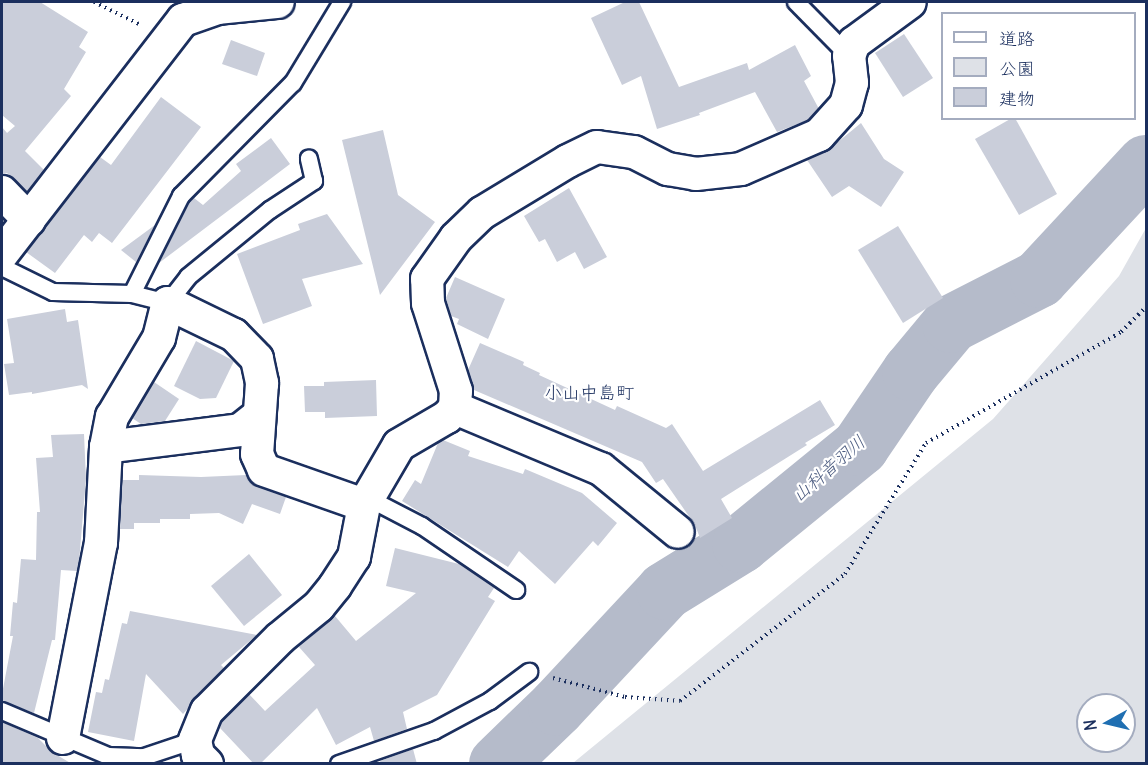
<!DOCTYPE html>
<html>
<head>
<meta charset="utf-8">
<style>
	body { margin:0 }
	#map { position:relative; width:1148px; height:765px; overflow:hidden; background:#fff; font-family:Delius,"Klee One",sans-serif }
	div>[style] { position:absolute }
	[style*='--x'] { left:calc(var(--x)*1px); top:calc(var(--y)*1px); width:calc(var(--w)*1px); rotate:calc(var(--a)*1deg) }
	.green>* { inset:0; background:#dee1e7 }
	.river>* { height:58px; margin:-29px; padding:0 29px; transform-origin:29px; border-radius:29px; background:#b5bbca }
	.building>* { inset:0; background:#caceda }
	.path>* { height:4px; margin-top:-2px; transform-origin:0; background:repeating-linear-gradient(90deg,#1b2f5e 0 1.5px,transparent 0 6px) }
	.roads { filter:drop-shadow(2px 0 #1b2f5e) drop-shadow(-2px 0 #1b2f5e) drop-shadow(0 2px #1b2f5e) drop-shadow(0 -2px #1b2f5e) }
	.lane>* { height:16px; margin:-8px; padding:0 8px; transform-origin:8px; border-radius:8px; background:#fff }
	.street>* { height:32px; margin:-16px; padding:0 16px; transform-origin:16px; border-radius:16px; background:#fff }
	span { translate:-50% -50%; white-space:nowrap; text-align:center; line-height:1.15; -webkit-text-stroke:4.5px #fff; paint-order:stroke }
	.neighbourhood-label { font-size:18px; color:#1b2f5e }
	.water-label { font-size:18px; color:#49597e; font-style:italic }
	.frame { position:absolute; inset:0; border:3px solid #1b2f5e; pointer-events:none }
	.legend { position:absolute; left:941px; top:12px; width:195px; height:108px; box-sizing:border-box; background:#fff; border:2px solid #a4acbf; margin:0; padding:8px 10px; list-style:none; font-size:18px; color:#1b2f5e }
	.legend li { display:flex; align-items:center; gap:12px; height:30px }
	.legend b { width:30px; border:2px solid #a4acbf }
	.north { position:absolute; left:1076px; top:693px; width:60px; height:60px; box-sizing:border-box; background:#fff; border:2px solid #a4acbf; border-radius:50%; rotate:262deg; font-size:16px; font-weight:700; line-height:24px; text-align:center; color:#1b2f5e }
	.north::after { content:''; display:block; margin:auto; width:21px; height:27px; background:#1f6fb2; clip-path:polygon(50% 0,100% 100%,50% 72%,0 100%) }
</style>
</head>
<body>
<div id="map">
	<div class="green">
		<div style="clip-path:polygon(evenodd,1146px 228px,1146px 763px,573px 763px,993px 419px,1119px 276px,1146px 228px,1088px 705px,1124px 705px,1124px 741px,1088px 741px,1088px 705px)"></div>
	</div>
	<div class="river">
		<div style="--x:498;--y:764;--w:82;--a:-44"></div>
		<div style="--x:557;--y:707;--w:158;--a:-47"></div>
		<div style="--x:665;--y:591;--w:89;--a:-31.7"></div>
		<div style="--x:741;--y:544;--w:154;--a:-39.2"></div>
		<div style="--x:860;--y:447;--w:91;--a:-55.8"></div>
		<div style="--x:911;--y:372;--w:62;--a:-50.2"></div>
		<div style="--x:951;--y:324;--w:99;--a:-27.1"></div>
		<div style="--x:1039;--y:279;--w:157;--a:-47.1"></div>
	</div>
	<div class="building">
		<div style="clip-path:polygon(2px 2px,40px 2px,88px 32px,79px 47px,86px 52px,64px 89px,71px 96px,25px 151px,44px 170px,27px 192px,7px 173px,2px 175px,2px 127px,7px 133px,15px 126px,2px 115px)"></div>
		<div style="clip-path:polygon(625px 2px,639px 2px,679px 87px,747px 63px,749px 70px,795px 45px,811px 76px,804px 81px,819px 109px,808px 120px,777px 132px,755px 92px,699px 113px,700px 115px,657px 129px,641px 76px,622px 85px,591px 18px)"></div>
		<div style="clip-path:polygon(904px 34px,933px 78px,903px 97px,875px 53px)"></div>
		<div style="clip-path:polygon(231px 40px,265px 53px,257px 76px,222px 64px)"></div>
		<div style="clip-path:polygon(161px 97px,201px 127px,112px 243px,99px 233px,92px 242px,84px 235px,55px 273px,26px 252px,100px 157px,111px 165px)"></div>
		<div style="clip-path:polygon(1012px 118px,1015px 118px,1057px 194px,1019px 215px,975px 139px)"></div>
		<div style="clip-path:polygon(861px 123px,884px 159px,904px 172px,881px 207px,849px 186px,832px 197px,807px 160px,827px 151px)"></div>
		<div style="clip-path:polygon(383px 130px,398px 195px,435px 222px,380px 295px,342px 140px)"></div>
		<div style="clip-path:polygon(271px 138px,290px 164px,159px 263px,190px 202px,194px 198px,203px 205px,241px 171px,236px 164px)"></div>
		<div style="clip-path:polygon(569px 188px,607px 257px,584px 269px,575px 252px,557px 262px,545px 239px,539px 242px,524px 216px)"></div>
		<div style="clip-path:polygon(327px 214px,363px 264px,302px 279px,312px 306px,263px 324px,237px 254px,300px 230px,298px 224px)"></div>
		<div style="clip-path:polygon(155px 225px,136px 262px,121px 250px)"></div>
		<div style="clip-path:polygon(898px 226px,943px 298px,903px 323px,858px 250px)"></div>
		<div style="clip-path:polygon(455px 277px,505px 299px,488px 339px,457px 324px,459px 319px,451px 316px,446px 298px)"></div>
		<div style="clip-path:polygon(65px 309px,67px 322px,78px 320px,88px 389px,82px 385px,32px 394px,32px 392px,9px 395px,4px 364px,14px 363px,7px 319px)"></div>
		<div style="clip-path:polygon(196px 341px,234px 361px,216px 398px,200px 399px,174px 386px)"></div>
		<div style="clip-path:polygon(480px 343px,524px 362px,523px 365px,540px 373px,539px 375px,615px 410px,617px 406px,666px 428px,672px 424px,703px 471px,820px 400px,835px 425px,805px 443px,807px 445px,721px 499px,732px 518px,700px 538px,695px 525px,663px 479px,656px 483px,642px 462px,474px 390px,468px 370px)"></div>
		<div style="clip-path:polygon(376px 380px,377px 416px,325px 418px,325px 412px,305px 412px,304px 386px,324px 386px,324px 382px)"></div>
		<div style="clip-path:polygon(154px 382px,179px 399px,165px 421px,141px 424px,132px 418px)"></div>
		<div style="clip-path:polygon(84px 434px,86px 479px,79px 562px,77px 571px,61px 570px,55px 640px,52px 640px,34px 713px,2px 701px,2px 694px,13px 636px,10px 636px,13px 602px,17px 603px,21px 559px,36px 560px,37px 512px,40px 512px,36px 458px,53px 457px,51px 435px)"></div>
		<div style="clip-path:polygon(443px 440px,470px 451px,468px 456px,523px 474px,525px 469px,582px 493px,617px 523px,598px 546px,593px 541px,555px 584px,519px 551px,508px 567px,402px 501px,415px 480px,421px 484px,438px 443px)"></div>
		<div style="clip-path:polygon(139px 475px,201px 477px,246px 475px,258px 487px,286px 497px,280px 514px,252px 504px,243px 524px,219px 513px,190px 514px,190px 519px,160px 519px,160px 523px,134px 523px,134px 529px,120px 529px,122px 480px,139px 480px)"></div>
		<div style="clip-path:polygon(395px 548px,459px 564px,494px 588px,488px 597px,495px 601px,437px 695px,403px 712px,407px 729px,374px 741px,370px 727px,336px 745px,317px 708px,260px 764px,254px 764px,220px 728px,222px 721px,249px 694px,265px 711px,315px 665px,299px 647px,335px 616px,356px 641px,416px 593px,386px 586px)"></div>
		<div style="clip-path:polygon(249px 554px,282px 595px,244px 626px,211px 586px)"></div>
		<div style="clip-path:polygon(130px 611px,257px 635px,221px 665px,224px 668px,183px 714px,146px 674px,134px 741px,88px 732px,96px 692px,102px 693px,105px 679px,109px 680px,122px 623px,127px 624px)"></div>
		<div style="clip-path:polygon(2px 722px,38px 738px,52px 752px,72px 764px,2px 764px)"></div>
		<div style="clip-path:polygon(413px 749px,417px 764px,381px 764px,380px 761px)"></div>
	</div>
	<div class="path">
		<div style="--x:94;--y:2;--w:50;--a:26.1"></div>
		<div style="--x:553;--y:678;--w:74;--a:14.8"></div>
		<div style="--x:625;--y:697;--w:55;--a:4.2"></div>
		<div style="--x:680;--y:701;--w:208;--a:-37.6"></div>
		<div style="--x:845;--y:574;--w:154;--a:-58.3"></div>
		<div style="--x:926;--y:443;--w:224;--a:-29.6"></div>
		<div style="--x:1121;--y:332;--w:35;--a:-45"></div>
	</div>
	<div class="roads">
		<div class="lane">
			<div style="--x:796;--y:2;--w:76;--a:45.5"></div>
			<div style="--x:2;--y:267;--w:57;--a:26.1"></div>
			<div style="--x:53;--y:292;--w:79;--a:1.5"></div>
			<div style="--x:132;--y:294;--w:37;--a:14"></div>
			<div style="--x:168;--y:303;--w:33;--a:-52"></div>
			<div style="--x:188;--y:277;--w:106;--a:-39.3"></div>
			<div style="--x:270;--y:210;--w:53;--a:-33.4"></div>
			<div style="--x:314;--y:181;--w:23;--a:-103"></div>
			<div style="--x:132;--y:294;--w:110;--a:-63.4"></div>
			<div style="--x:181;--y:196;--w:159;--a:-45.3"></div>
			<div style="--x:293;--y:83;--w:95;--a:-58.8"></div>
			<div style="--x:368;--y:498;--w:61;--a:27.4"></div>
			<div style="--x:422;--y:526;--w:114;--a:34.2"></div>
			<div style="--x:2;--y:711;--w:115;--a:23"></div>
			<div style="--x:108;--y:756;--w:36;--a:2"></div>
			<div style="--x:144;--y:757;--w:54;--a:-18.4"></div>
			<div style="--x:339;--y:764;--w:101;--a:-19.2"></div>
			<div style="--x:434;--y:731;--w:64;--a:-28.2"></div>
			<div style="--x:490;--y:701;--w:49;--a:-36.6"></div>
		</div>
		<div class="street">
			<div style="--x:2;--y:192;--w:39;--a:46"></div>
			<div style="--x:2;--y:254;--w:296;--a:-52.3"></div>
			<div style="--x:183;--y:20;--w:37;--a:-19"></div>
			<div style="--x:218;--y:8;--w:60;--a:-5.7"></div>
			<div style="--x:455;--y:408;--w:158;--a:22.7"></div>
			<div style="--x:601;--y:469;--w:99;--a:39.3"></div>
			<div style="--x:106;--y:447;--w:135;--a:-7.2"></div>
			<div style="--x:240;--y:430;--w:24;--a:-38"></div>
			<div style="--x:63;--y:738;--w:199;--a:-79"></div>
			<div style="--x:101;--y:543;--w:96;--a:-87"></div>
			<div style="--x:106;--y:447;--w:31;--a:-79"></div>
			<div style="--x:112;--y:417;--w:92;--a:-59.3"></div>
			<div style="--x:159;--y:338;--w:36;--a:-76"></div>
			<div style="--x:168;--y:303;--w:73;--a:25.9"></div>
			<div style="--x:234;--y:335;--w:33;--a:46"></div>
			<div style="--x:257;--y:359;--w:25;--a:78"></div>
			<div style="--x:262;--y:383;--w:71;--a:94"></div>
			<div style="--x:257;--y:454;--w:17;--a:66"></div>
			<div style="--x:264;--y:470;--w:106;--a:19.3"></div>
			<div style="--x:207;--y:764;--w:13;--a:-135"></div>
			<div style="--x:198;--y:755;--w:15;--a:-101"></div>
			<div style="--x:195;--y:740;--w:31;--a:-68"></div>
			<div style="--x:207;--y:711;--w:103;--a:-45"></div>
			<div style="--x:280;--y:638;--w:50;--a:-39.4"></div>
			<div style="--x:319;--y:606;--w:26;--a:-51"></div>
			<div style="--x:335;--y:586;--w:35;--a:-57"></div>
			<div style="--x:354;--y:557;--w:53;--a:-79.1"></div>
			<div style="--x:364;--y:505;--w:69;--a:-59.7"></div>
			<div style="--x:399;--y:445;--w:56;--a:-30.3"></div>
			<div style="--x:447;--y:417;--w:12;--a:-48"></div>
			<div style="--x:455;--y:408;--w:17;--a:-87"></div>
			<div style="--x:456;--y:391;--w:92;--a:-107.7"></div>
			<div style="--x:428;--y:303;--w:24;--a:-92"></div>
			<div style="--x:427;--y:279;--w:50;--a:-54.7"></div>
			<div style="--x:456;--y:238;--w:36;--a:-44"></div>
			<div style="--x:482;--y:213;--w:100;--a:-31.2"></div>
			<div style="--x:568;--y:161;--w:32;--a:-26"></div>
			<div style="--x:597;--y:147;--w:37;--a:8"></div>
			<div style="--x:634;--y:152;--w:38;--a:27"></div>
			<div style="--x:668;--y:169;--w:28;--a:10"></div>
			<div style="--x:696;--y:174;--w:45;--a:-6.3"></div>
			<div style="--x:741;--y:169;--w:85;--a:-23.6"></div>
			<div style="--x:819;--y:135;--w:40;--a:-48"></div>
			<div style="--x:846;--y:105;--w:23;--a:-75"></div>
			<div style="--x:852;--y:83;--w:27;--a:-96"></div>
			<div style="--x:849;--y:56;--w:14;--a:-69"></div>
			<div style="--x:854;--y:43;--w:69;--a:-36.2"></div>
		</div>
	</div>
	<div class="neighbourhood-label">
		<span style="left:589px;top:393px">小山中島町</span>
	</div>
	<div class="water-label">
		<span style="left:829px;top:469px;rotate:-41deg">山科音羽川</span>
	</div>
	<div class="frame"></div>
	<ul class="legend">
	<li><b style="height:8px;background:#fff"></b>道路</li>
	<li><b style="height:16px;background:#dee1e7"></b>公園</li>
	<li><b style="height:16px;background:#caceda"></b>建物</li>
	</ul>
	<div class="north">N</div>
</div>
</body>
</html>
